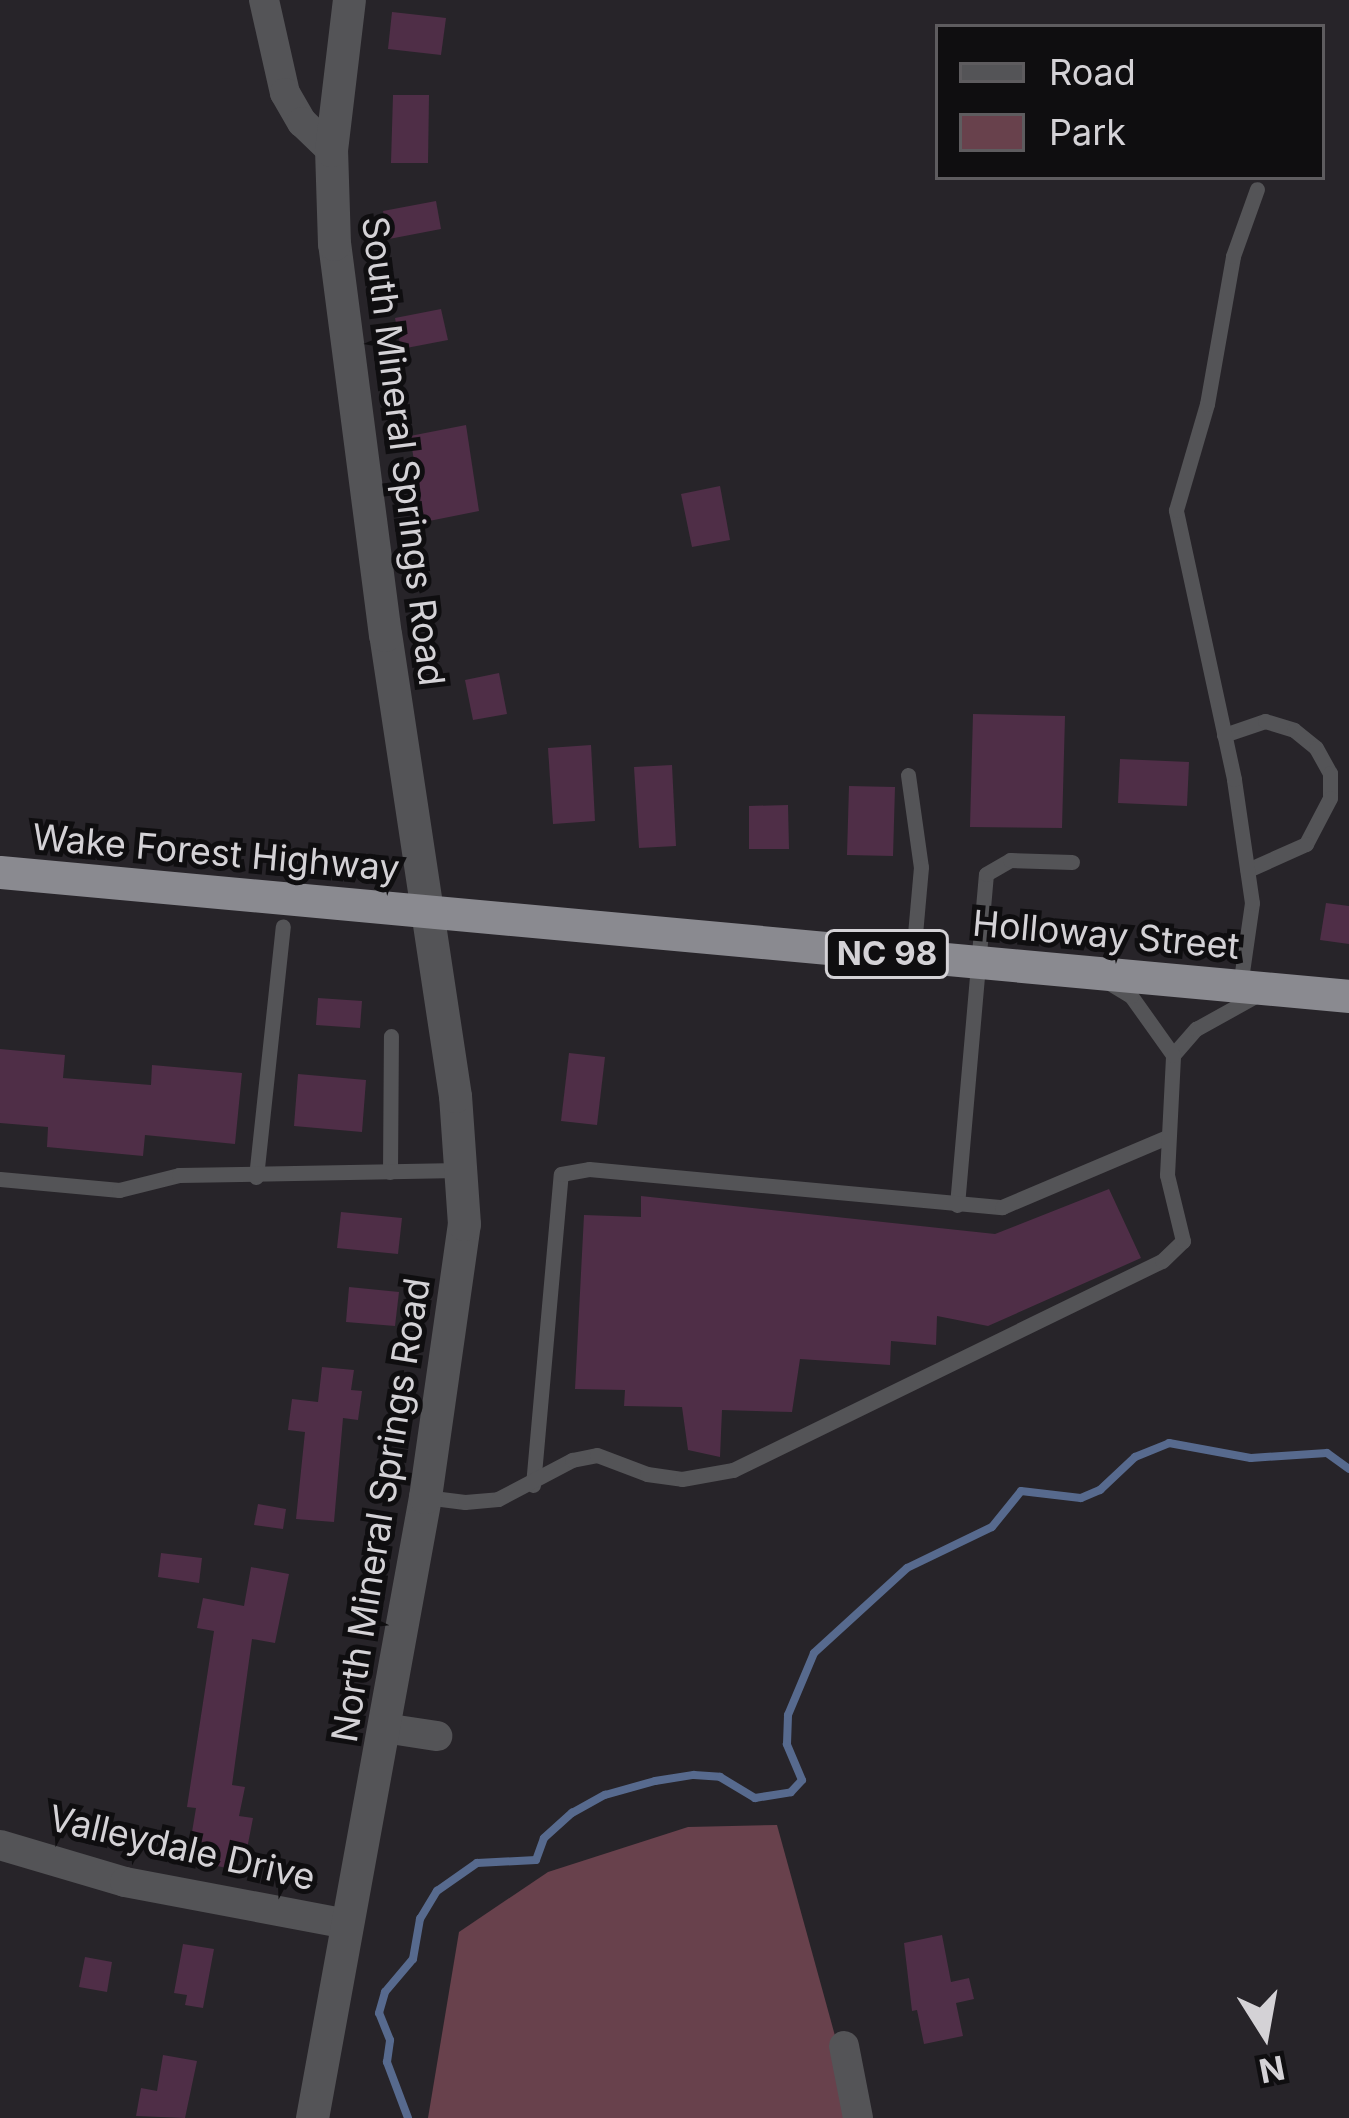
<!DOCTYPE html>
<html>
<head>
<meta charset="utf-8">
<style>
	body { margin:0 }
	#map { position:relative; width:1349px; height:2118px; overflow:hidden; background:#272429; font-family:Inter,sans-serif }
	div>[style] { position:absolute }
	[style*='--x'] { left:calc(var(--x)*1px); top:calc(var(--y)*1px); width:calc(var(--w)*1px); rotate:calc(var(--a)*1deg) }
	.green>* { inset:0; background:#68414c }
	.stream>* { height:8px; margin:-4px; padding:0 4px; transform-origin:4px; border-radius:4px; background:#576a8e }
	.building>* { inset:0; background:#4f2e47 }
	.service>* { height:15px; margin:-7.5px; padding:0 7.5px; transform-origin:7.5px; border-radius:7.5px; background:#545457 }
	.minor>* { height:30px; margin:-15px; padding:0 15px; transform-origin:15px; border-radius:15px; background:#545457 }
	.tertiary>* { height:33px; margin:-16.5px; padding:0 16.5px; transform-origin:16.5px; border-radius:16.5px; background:#545457 }
	.trunk>* { height:33px; margin:-16.5px; padding:0 16.5px; transform-origin:16.5px; border-radius:16.5px; background:#8a8a90 }
	span { translate:-50% -50%; white-space:nowrap; text-align:center; line-height:1.15; -webkit-text-stroke:10px #0f0e10; paint-order:stroke }
	.shield-label span { padding:3px 9px; background:#0f0e10; border:3px solid; border-radius:9px; -webkit-text-stroke-width:0 }
	.shield-label { font-size:33px; color:#d4d2d6; font-weight:700 }
	.street-label { font-size:36px; color:#d4d2d6 }
	.legend { position:absolute; left:935px; top:24px; width:390px; height:156px; box-sizing:border-box; background:#0f0e10; border:3px solid #5e5c5f; margin:0; padding:15px 21px; list-style:none; font-size:36px; color:#d4d2d6 }
	.legend li { display:flex; align-items:center; gap:24px; height:60px }
	.legend b { width:60px; border:3px solid #5e5c5f }
	.north { position:absolute; left:1205px; top:1974px; width:120px; height:120px; -webkit-text-stroke:9px #0f0e10; paint-order:stroke; rotate:169deg; font-size:33px; font-weight:700; line-height:48px; text-align:center; color:#d4d2d6 }
	.north::after { content:''; display:block; margin:auto; width:42px; height:54px; background:#d4d2d6; clip-path:polygon(50% 0,100% 100%,50% 72%,0 100%) }
</style>
</head>
<body>
<div id="map">
	<div class="green">
		<div style="clip-path:polygon(777px 1825px,837px 2043px,852px 2118px,428px 2118px,459px 1932px,548px 1872px,688px 1827px)"></div>
	</div>
	<div class="stream">
		<div style="--x:408;--y:2118;--w:60;--a:-110.6"></div>
		<div style="--x:387;--y:2062;--w:22;--a:-82"></div>
		<div style="--x:390;--y:2040;--w:29;--a:-112"></div>
		<div style="--x:379;--y:2013;--w:22;--a:-74"></div>
		<div style="--x:385;--y:1992;--w:43;--a:-49.7"></div>
		<div style="--x:413;--y:1959;--w:41;--a:-80.1"></div>
		<div style="--x:420;--y:1919;--w:33;--a:-59"></div>
		<div style="--x:437;--y:1891;--w:49;--a:-35"></div>
		<div style="--x:477;--y:1863;--w:59;--a:-2.9"></div>
		<div style="--x:536;--y:1860;--w:23;--a:-70"></div>
		<div style="--x:544;--y:1838;--w:38;--a:-42"></div>
		<div style="--x:572;--y:1813;--w:38;--a:-29"></div>
		<div style="--x:605;--y:1795;--w:52;--a:-15.6"></div>
		<div style="--x:655;--y:1781;--w:39;--a:-9"></div>
		<div style="--x:694;--y:1775;--w:26;--a:4"></div>
		<div style="--x:720;--y:1777;--w:41;--a:31"></div>
		<div style="--x:755;--y:1798;--w:36;--a:-9"></div>
		<div style="--x:791;--y:1792;--w:16;--a:-47"></div>
		<div style="--x:802;--y:1780;--w:39;--a:-113"></div>
		<div style="--x:787;--y:1744;--w:29;--a:-88"></div>
		<div style="--x:788;--y:1715;--w:67;--a:-67.2"></div>
		<div style="--x:814;--y:1653;--w:126;--a:-42.4"></div>
		<div style="--x:907;--y:1568;--w:94;--a:-25.8"></div>
		<div style="--x:992;--y:1527;--w:46;--a:-51.1"></div>
		<div style="--x:1021;--y:1491;--w:60;--a:6.7"></div>
		<div style="--x:1081;--y:1498;--w:21;--a:-23"></div>
		<div style="--x:1100;--y:1490;--w:48;--a:-43.3"></div>
		<div style="--x:1135;--y:1457;--w:37;--a:-22"></div>
		<div style="--x:1169;--y:1443;--w:83;--a:10.4"></div>
		<div style="--x:1251;--y:1458;--w:76;--a:-3.8"></div>
		<div style="--x:1327;--y:1453;--w:27;--a:36"></div>
	</div>
	<div class="building">
		<div style="clip-path:polygon(392px 12px,446px 18px,441px 55px,388px 49px)"></div>
		<div style="clip-path:polygon(393px 95px,429px 95px,428px 163px,391px 163px)"></div>
		<div style="clip-path:polygon(436px 201px,441px 229px,389px 239px,383px 211px)"></div>
		<div style="clip-path:polygon(441px 309px,448px 340px,401px 349px,395px 318px)"></div>
		<div style="clip-path:polygon(466px 425px,479px 511px,424px 522px,410px 436px)"></div>
		<div style="clip-path:polygon(720px 486px,730px 540px,692px 547px,681px 494px)"></div>
		<div style="clip-path:polygon(499px 673px,507px 714px,473px 720px,465px 680px)"></div>
		<div style="clip-path:polygon(973px 714px,1065px 716px,1062px 828px,970px 827px)"></div>
		<div style="clip-path:polygon(591px 745px,595px 821px,553px 824px,548px 748px)"></div>
		<div style="clip-path:polygon(1120px 759px,1189px 762px,1187px 806px,1118px 803px)"></div>
		<div style="clip-path:polygon(672px 765px,676px 846px,639px 848px,634px 767px)"></div>
		<div style="clip-path:polygon(849px 786px,895px 787px,893px 856px,847px 855px)"></div>
		<div style="clip-path:polygon(788px 805px,789px 849px,749px 849px,749px 806px)"></div>
		<div style="clip-path:polygon(1326px 903px,1349px 906px,1349px 944px,1320px 940px)"></div>
		<div style="clip-path:polygon(318px 998px,362px 1001px,360px 1028px,316px 1025px)"></div>
		<div style="clip-path:polygon(0 1049px,65px 1055px,63px 1078px,151px 1085px,152px 1065px,242px 1073px,235px 1144px,145px 1135px,143px 1156px,47px 1147px,48px 1127px,0 1123px)"></div>
		<div style="clip-path:polygon(569px 1053px,605px 1057px,597px 1125px,561px 1121px)"></div>
		<div style="clip-path:polygon(298px 1074px,366px 1080px,362px 1132px,294px 1126px)"></div>
		<div style="clip-path:polygon(1109px 1189px,1141px 1258px,988px 1326px,937px 1316px,936px 1345px,891px 1341px,890px 1365px,800px 1359px,792px 1412px,722px 1410px,720px 1457px,688px 1450px,682px 1407px,624px 1406px,625px 1390px,575px 1389px,584px 1215px,641px 1217px,641px 1196px,995px 1234px)"></div>
		<div style="clip-path:polygon(341px 1212px,402px 1218px,398px 1254px,337px 1248px)"></div>
		<div style="clip-path:polygon(349px 1287px,399px 1292px,395px 1326px,346px 1322px)"></div>
		<div style="clip-path:polygon(322px 1367px,354px 1370px,351px 1390px,362px 1391px,358px 1420px,343px 1418px,334px 1522px,296px 1519px,305px 1432px,288px 1430px,292px 1399px,318px 1402px)"></div>
		<div style="clip-path:polygon(258px 1504px,286px 1509px,283px 1529px,254px 1525px)"></div>
		<div style="clip-path:polygon(161px 1553px,202px 1558px,199px 1583px,158px 1577px)"></div>
		<div style="clip-path:polygon(251px 1567px,289px 1574px,275px 1643px,252px 1639px,232px 1785px,245px 1787px,239px 1816px,253px 1818px,246px 1854px,235px 1852px,231px 1869px,199px 1862px,202px 1844px,200px 1833px,192px 1832px,196px 1808px,187px 1807px,214px 1631px,197px 1628px,203px 1598px,244px 1606px)"></div>
		<div style="clip-path:polygon(942px 1935px,951px 1982px,969px 1978px,974px 1999px,956px 2003px,963px 2036px,924px 2044px,917px 2010px,912px 2011px,904px 1943px)"></div>
		<div style="clip-path:polygon(183px 1944px,214px 1949px,203px 2008px,185px 2005px,187px 1995px,174px 1993px)"></div>
		<div style="clip-path:polygon(85px 1957px,112px 1962px,107px 1992px,79px 1987px)"></div>
		<div style="clip-path:polygon(163px 2055px,197px 2061px,185px 2118px,136px 2116px,141px 2088px,157px 2091px)"></div>
	</div>
	<div class="service">
		<div style="--x:1224;--y:735;--w:43;--a:-18.9"></div>
		<div style="--x:1265;--y:721;--w:30;--a:17"></div>
		<div style="--x:1294;--y:730;--w:28;--a:39"></div>
		<div style="--x:1316;--y:748;--w:29;--a:61"></div>
		<div style="--x:1330;--y:773;--w:25;--a:90"></div>
		<div style="--x:1330;--y:798;--w:52;--a:117.6"></div>
		<div style="--x:1306;--y:844;--w:64;--a:155.9"></div>
		<div style="--x:908;--y:775;--w:93;--a:82"></div>
		<div style="--x:921;--y:867;--w:89;--a:95.1"></div>
		<div style="--x:1240;--y:986;--w:84;--a:-81.8"></div>
		<div style="--x:1252;--y:903;--w:125;--a:-98.3"></div>
		<div style="--x:1234;--y:779;--w:275;--a:-102.2"></div>
		<div style="--x:1176;--y:510;--w:110;--a:-73.7"></div>
		<div style="--x:1207;--y:404;--w:150;--a:-80"></div>
		<div style="--x:1233;--y:256;--w:71;--a:-70.3"></div>
		<div style="--x:1173;--y:1055;--w:35;--a:-49"></div>
		<div style="--x:1196;--y:1029;--w:70;--a:-29.1"></div>
		<div style="--x:390;--y:1172;--w:136;--a:-89.6"></div>
		<div style="--x:256;--y:1177;--w:252;--a:-83.9"></div>
		<div style="--x:0;--y:1179;--w:120;--a:5.3"></div>
		<div style="--x:119;--y:1190;--w:62;--a:-14"></div>
		<div style="--x:179;--y:1175;--w:280;--a:-1"></div>
		<div style="--x:957;--y:1205;--w:332;--a:-85"></div>
		<div style="--x:986;--y:874;--w:28;--a:-30"></div>
		<div style="--x:1010;--y:860;--w:62;--a:1.8"></div>
		<div style="--x:533;--y:1485;--w:312;--a:-84.9"></div>
		<div style="--x:561;--y:1174;--w:28;--a:-10"></div>
		<div style="--x:589;--y:1169;--w:415;--a:5.3"></div>
		<div style="--x:1002;--y:1207;--w:179;--a:-23"></div>
		<div style="--x:425;--y:1497;--w:40;--a:7.1"></div>
		<div style="--x:465;--y:1502;--w:33;--a:-5"></div>
		<div style="--x:498;--y:1499;--w:84;--a:-27.8"></div>
		<div style="--x:572;--y:1460;--w:25;--a:-11"></div>
		<div style="--x:597;--y:1455;--w:53;--a:20.8"></div>
		<div style="--x:647;--y:1474;--w:35;--a:8"></div>
		<div style="--x:682;--y:1479;--w:52;--a:-10"></div>
		<div style="--x:733;--y:1470;--w:477;--a:-26"></div>
		<div style="--x:1162;--y:1261;--w:29;--a:-44"></div>
		<div style="--x:1183;--y:1241;--w:68;--a:-103.6"></div>
		<div style="--x:1167;--y:1175;--w:120;--a:-87.1"></div>
		<div style="--x:1173;--y:1055;--w:72;--a:-125.4"></div>
		<div style="--x:1131;--y:996;--w:27;--a:-149"></div>
	</div>
	<div class="minor">
		<div style="--x:264;--y:0;--w:95;--a:77.3"></div>
		<div style="--x:285;--y:93;--w:34;--a:60"></div>
		<div style="--x:302;--y:122;--w:40;--a:44"></div>
		<div style="--x:384;--y:1728;--w:54;--a:8.6"></div>
		<div style="--x:0;--y:1845;--w:130;--a:16.5"></div>
		<div style="--x:125;--y:1882;--w:226;--a:10.7"></div>
		<div style="--x:844;--y:2046;--w:73;--a:79"></div>
	</div>
	<div class="tertiary">
		<div style="--x:312;--y:2118;--w:631;--a:-79.69"></div>
		<div style="--x:425;--y:1497;--w:276;--a:-81.9"></div>
		<div style="--x:464;--y:1224;--w:128;--a:-94"></div>
		<div style="--x:455;--y:1096;--w:466;--a:-98.6"></div>
		<div style="--x:385;--y:635;--w:394;--a:-97.4"></div>
		<div style="--x:334;--y:244;--w:94;--a:-91.8"></div>
		<div style="--x:331;--y:150;--w:151;--a:-83.2"></div>
	</div>
	<div class="trunk">
		<div style="--x:0;--y:872;--w:1355;--a:5.25"></div>
	</div>
	<div class="shield-label">
		<span style="left:887px;top:954px">NC 98</span>
	</div>
	<div class="street-label">
		<span style="left:403px;top:451px;rotate:83deg">South Mineral Springs Road</span>
		<span style="left:216px;top:853px;rotate:5deg">Wake Forest Highway</span>
		<span style="left:1106px;top:935px;rotate:5deg">Holloway Street</span>
		<span style="left:381px;top:1510px;rotate:-81deg">North Mineral Springs Road</span>
		<span style="left:182px;top:1848px;rotate:13deg">Valleydale Drive</span>
	</div>
	<ul class="legend">
	<li><b style="height:15px;background:#545457"></b>Road</li>
	<li><b style="height:33px;background:#68414c"></b>Park</li>
	</ul>
	<div class="north">N</div>
</div>
</body>
</html>
